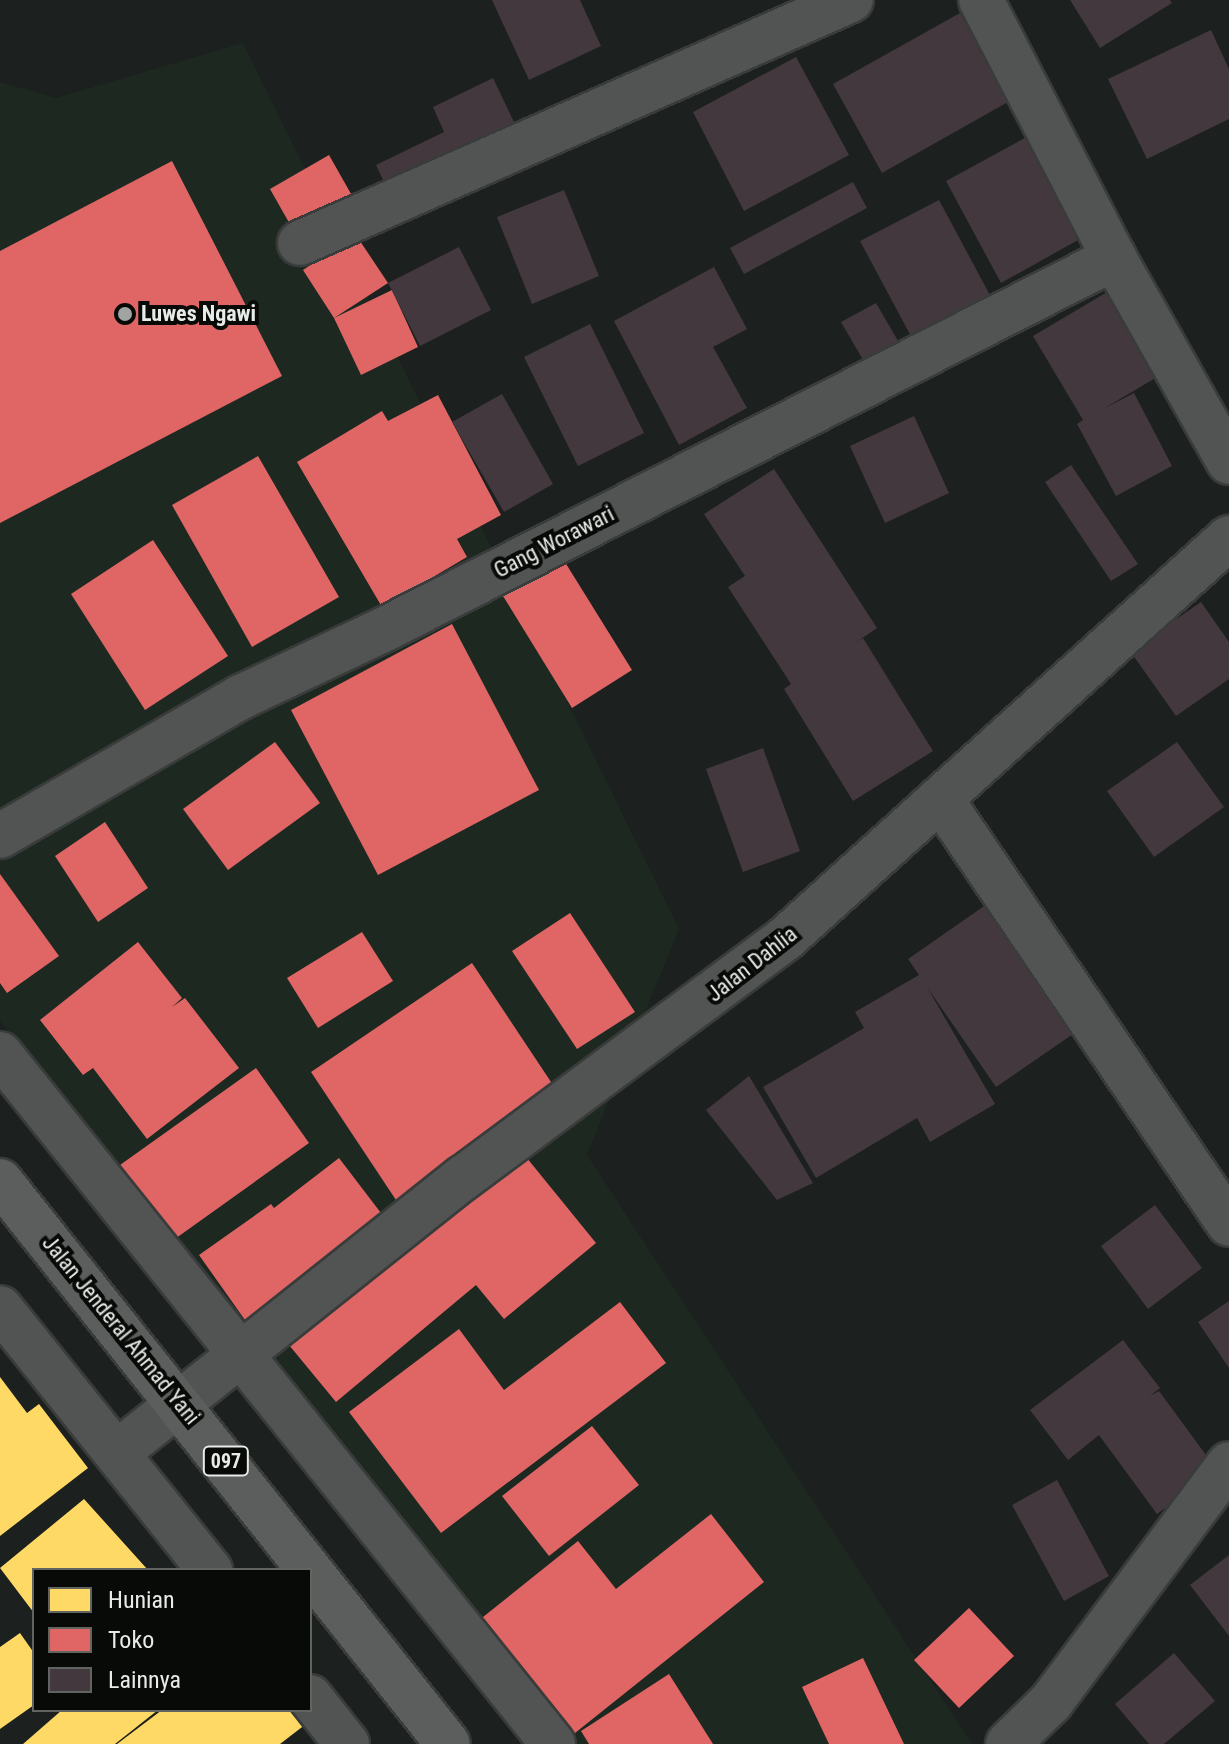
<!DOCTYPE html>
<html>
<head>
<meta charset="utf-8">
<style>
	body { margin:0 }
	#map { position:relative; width:1229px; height:1744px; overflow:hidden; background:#1c201e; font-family:"Roboto Condensed",sans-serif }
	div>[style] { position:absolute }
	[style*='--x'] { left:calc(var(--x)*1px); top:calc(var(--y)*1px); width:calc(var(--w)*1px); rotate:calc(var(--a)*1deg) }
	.built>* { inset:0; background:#1d2821 }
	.homes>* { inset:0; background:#ffd966 }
	.shops>* { inset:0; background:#e06666 }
	.building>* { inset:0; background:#43383d }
	.roads { filter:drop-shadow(2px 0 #393c3a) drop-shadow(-2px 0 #393c3a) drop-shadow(0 2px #393c3a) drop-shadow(0 -2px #393c3a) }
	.minor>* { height:44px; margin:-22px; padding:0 22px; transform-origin:22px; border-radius:22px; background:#525453 }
	.major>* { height:44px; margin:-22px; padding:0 22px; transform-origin:22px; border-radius:22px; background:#5c5e5d }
	.dots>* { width:22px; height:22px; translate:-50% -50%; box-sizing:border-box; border:4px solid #080a08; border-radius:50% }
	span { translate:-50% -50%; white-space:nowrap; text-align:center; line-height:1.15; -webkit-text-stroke:8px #080a08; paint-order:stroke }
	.shield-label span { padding:2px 6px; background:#080a08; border:2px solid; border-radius:6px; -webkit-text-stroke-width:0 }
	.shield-label { font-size:20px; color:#e8ece9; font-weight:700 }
	.poi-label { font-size:22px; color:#e8ece9; font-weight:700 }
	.left { translate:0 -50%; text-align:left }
	.street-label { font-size:22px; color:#e8ece9 }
	.legend { position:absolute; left:32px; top:1568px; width:280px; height:144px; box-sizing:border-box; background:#080a08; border:2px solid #626462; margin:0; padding:10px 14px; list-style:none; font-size:24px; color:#e8ece9 }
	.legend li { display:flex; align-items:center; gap:16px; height:40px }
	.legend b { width:40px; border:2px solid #626462 }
</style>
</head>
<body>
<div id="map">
	<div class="built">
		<div style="clip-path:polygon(243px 43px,679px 929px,587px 1155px,972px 1744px,571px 1744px,0 1021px,0 82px,56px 98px)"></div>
	</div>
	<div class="homes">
		<div style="clip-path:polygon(0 1377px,27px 1413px,39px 1404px,88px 1468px,0 1536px)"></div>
		<div style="clip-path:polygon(84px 1499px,148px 1570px,34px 1570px,34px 1613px,0 1568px)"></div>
		<div style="clip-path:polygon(20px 1633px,34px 1653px,34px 1705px,0 1729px,0 1647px)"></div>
		<div style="clip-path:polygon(62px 1710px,158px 1710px,115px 1744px,23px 1744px)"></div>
		<div style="clip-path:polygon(162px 1710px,295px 1710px,306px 1724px,280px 1744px,117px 1744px)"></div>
	</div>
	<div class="shops">
		<div style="clip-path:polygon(329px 155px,359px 208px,300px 242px,270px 189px)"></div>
		<div style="clip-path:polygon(172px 161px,282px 376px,0 523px,0 251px)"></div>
		<div style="clip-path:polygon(356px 235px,388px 283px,334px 318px,392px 290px,418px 347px,361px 375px,334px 318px,303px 270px)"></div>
		<div style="clip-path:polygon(438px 395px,501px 515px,457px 539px,467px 557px,382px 607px,297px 462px,382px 411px,388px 421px)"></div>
		<div style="clip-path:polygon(258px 456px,339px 597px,252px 647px,172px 505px)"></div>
		<div style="clip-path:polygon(153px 540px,228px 656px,145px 710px,71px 594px)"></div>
		<div style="clip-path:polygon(563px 559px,632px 670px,572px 708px,503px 596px)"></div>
		<div style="clip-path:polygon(452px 624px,539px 790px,378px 875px,291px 710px)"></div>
		<div style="clip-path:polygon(275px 742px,320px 803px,228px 870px,183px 809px)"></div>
		<div style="clip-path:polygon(105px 822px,148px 888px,98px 922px,55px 856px)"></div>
		<div style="clip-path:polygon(0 874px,59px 956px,7px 993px,0 983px)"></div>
		<div style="clip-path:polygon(570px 913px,635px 1012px,577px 1049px,512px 951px)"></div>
		<div style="clip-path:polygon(362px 932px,393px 981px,318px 1028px,287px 978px)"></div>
		<div style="clip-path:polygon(138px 942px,182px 998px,172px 1007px,185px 998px,239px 1068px,147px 1139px,93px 1068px,83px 1075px,40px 1020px)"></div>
		<div style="clip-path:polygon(472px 963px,559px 1094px,398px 1203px,311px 1072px)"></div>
		<div style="clip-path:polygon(256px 1068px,309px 1143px,165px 1246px,113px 1170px)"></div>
		<div style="clip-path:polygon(522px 1152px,596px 1243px,504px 1319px,476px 1285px,336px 1402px,289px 1345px)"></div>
		<div style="clip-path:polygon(339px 1158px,384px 1217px,245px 1320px,199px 1255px,271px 1204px,274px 1208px)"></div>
		<div style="clip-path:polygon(620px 1302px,666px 1363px,441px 1533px,349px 1412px,459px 1329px,504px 1390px)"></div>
		<div style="clip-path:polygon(592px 1426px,639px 1485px,549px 1556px,502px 1496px)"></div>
		<div style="clip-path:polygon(711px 1514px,764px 1582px,570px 1737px,478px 1621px,578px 1541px,616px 1589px)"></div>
		<div style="clip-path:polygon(969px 1608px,1014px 1656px,959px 1708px,914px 1660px)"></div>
		<div style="clip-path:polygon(863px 1658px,904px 1744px,829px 1744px,802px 1687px)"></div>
		<div style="clip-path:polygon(669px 1674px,713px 1744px,589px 1744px,581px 1731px)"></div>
	</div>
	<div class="building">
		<div style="clip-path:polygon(492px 0,580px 0,601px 46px,529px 80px)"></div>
		<div style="clip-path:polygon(1070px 0,1170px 0,1172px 3px,1100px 48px)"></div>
		<div style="clip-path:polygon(960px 13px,1008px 102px,882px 173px,833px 84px)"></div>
		<div style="clip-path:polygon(1211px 30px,1229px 69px,1229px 119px,1147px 159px,1108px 79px)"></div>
		<div style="clip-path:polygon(796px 57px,849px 155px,744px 211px,693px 112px)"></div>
		<div style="clip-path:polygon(493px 78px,521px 137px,392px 199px,376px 165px,444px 132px,433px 107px)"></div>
		<div style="clip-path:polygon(1032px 134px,1087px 235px,1001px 283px,946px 181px)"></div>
		<div style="clip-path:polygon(853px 182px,867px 208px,744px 274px,730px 248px)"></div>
		<div style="clip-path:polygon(564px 190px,599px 276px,532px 304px,497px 217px)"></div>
		<div style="clip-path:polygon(939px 200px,991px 297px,913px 340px,860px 241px)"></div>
		<div style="clip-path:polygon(459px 247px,491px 310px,420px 346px,388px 283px)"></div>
		<div style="clip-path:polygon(714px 267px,747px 329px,713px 347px,747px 408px,679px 445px,614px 321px)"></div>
		<div style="clip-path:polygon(1119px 285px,1169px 370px,1103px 409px,1134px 393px,1172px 466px,1116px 496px,1077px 424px,1083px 420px,1033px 336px)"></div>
		<div style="clip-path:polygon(876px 303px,901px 346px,866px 365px,841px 322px)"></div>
		<div style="clip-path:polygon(590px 324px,644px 433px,578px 466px,524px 357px)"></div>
		<div style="clip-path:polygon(502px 394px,553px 484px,504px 512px,452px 422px)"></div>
		<div style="clip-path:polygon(914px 416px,949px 493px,885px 523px,850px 446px)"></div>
		<div style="clip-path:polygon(1071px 465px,1138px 564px,1111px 581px,1045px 482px)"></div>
		<div style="clip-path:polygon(774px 469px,877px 628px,852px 645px,863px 638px,933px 751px,853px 801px,784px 689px,791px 684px,728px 587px,745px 576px,704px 514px)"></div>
		<div style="clip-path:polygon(1201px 602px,1229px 642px,1229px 679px,1176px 716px,1130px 651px)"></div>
		<div style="clip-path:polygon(1177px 742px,1224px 807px,1154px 857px,1107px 791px)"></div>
		<div style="clip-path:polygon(763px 748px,800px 851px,743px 872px,706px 769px)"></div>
		<div style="clip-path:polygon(987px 904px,1076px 1032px,996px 1087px,927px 987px,995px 1104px,930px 1142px,917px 1118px,816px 1178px,763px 1087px,864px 1028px,855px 1012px,919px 975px,908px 959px)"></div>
		<div style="clip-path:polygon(749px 1076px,813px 1183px,777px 1200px,706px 1110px)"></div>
		<div style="clip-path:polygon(1155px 1205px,1202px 1268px,1148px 1309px,1101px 1246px)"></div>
		<div style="clip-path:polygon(1229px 1301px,1229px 1368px,1198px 1322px)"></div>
		<div style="clip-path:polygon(1123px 1340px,1160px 1388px,1150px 1396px,1159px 1391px,1217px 1470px,1157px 1514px,1099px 1435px,1068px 1460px,1030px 1410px)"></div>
		<div style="clip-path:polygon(1057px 1480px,1109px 1576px,1064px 1601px,1012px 1505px)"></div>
		<div style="clip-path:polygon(1229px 1555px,1229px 1636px,1190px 1585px)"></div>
		<div style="clip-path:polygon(1174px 1653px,1215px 1701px,1164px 1744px,1149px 1744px,1115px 1704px)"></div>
	</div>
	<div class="roads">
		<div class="minor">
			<div style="--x:981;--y:0;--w:290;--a:62.7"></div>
			<div style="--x:1114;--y:258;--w:234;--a:60.6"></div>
			<div style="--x:300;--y:243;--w:602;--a:-23.8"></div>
			<div style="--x:942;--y:801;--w:511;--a:55.84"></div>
			<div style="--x:0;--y:836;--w:278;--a:-30"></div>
			<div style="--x:241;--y:697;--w:161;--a:-25.3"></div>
			<div style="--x:387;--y:628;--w:816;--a:-26.97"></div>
			<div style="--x:0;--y:1054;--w:884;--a:51.29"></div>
			<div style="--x:0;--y:1308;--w:336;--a:51.3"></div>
			<div style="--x:118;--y:1452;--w:441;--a:-38.5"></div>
			<div style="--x:463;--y:1178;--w:402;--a:-36.6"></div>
			<div style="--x:786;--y:938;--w:597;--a:-42.08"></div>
			<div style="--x:310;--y:1697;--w:60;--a:51.8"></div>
			<div style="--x:1008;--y:1744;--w:60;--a:-44.3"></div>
			<div style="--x:1051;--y:1702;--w:297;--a:-53.2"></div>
		</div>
		<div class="major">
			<div style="--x:0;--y:1181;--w:719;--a:51.49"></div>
		</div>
	</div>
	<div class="dots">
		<div style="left:125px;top:314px;background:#a1a5a2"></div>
	</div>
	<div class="shield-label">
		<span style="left:226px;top:1461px">097</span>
	</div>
	<div class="poi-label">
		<span class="left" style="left:141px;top:314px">Luwes Ngawi</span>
	</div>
	<div class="street-label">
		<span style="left:554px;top:542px;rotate:-27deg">Gang Worawari</span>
		<span style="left:752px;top:964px;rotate:-38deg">Jalan Dahlia</span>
		<span style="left:121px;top:1330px;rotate:51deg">Jalan Jenderal Ahmad Yani</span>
	</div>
	<ul class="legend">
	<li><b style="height:22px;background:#ffd966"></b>Hunian</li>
	<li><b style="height:22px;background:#e06666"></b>Toko</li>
	<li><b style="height:22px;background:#43383d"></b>Lainnya</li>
	</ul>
</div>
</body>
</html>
